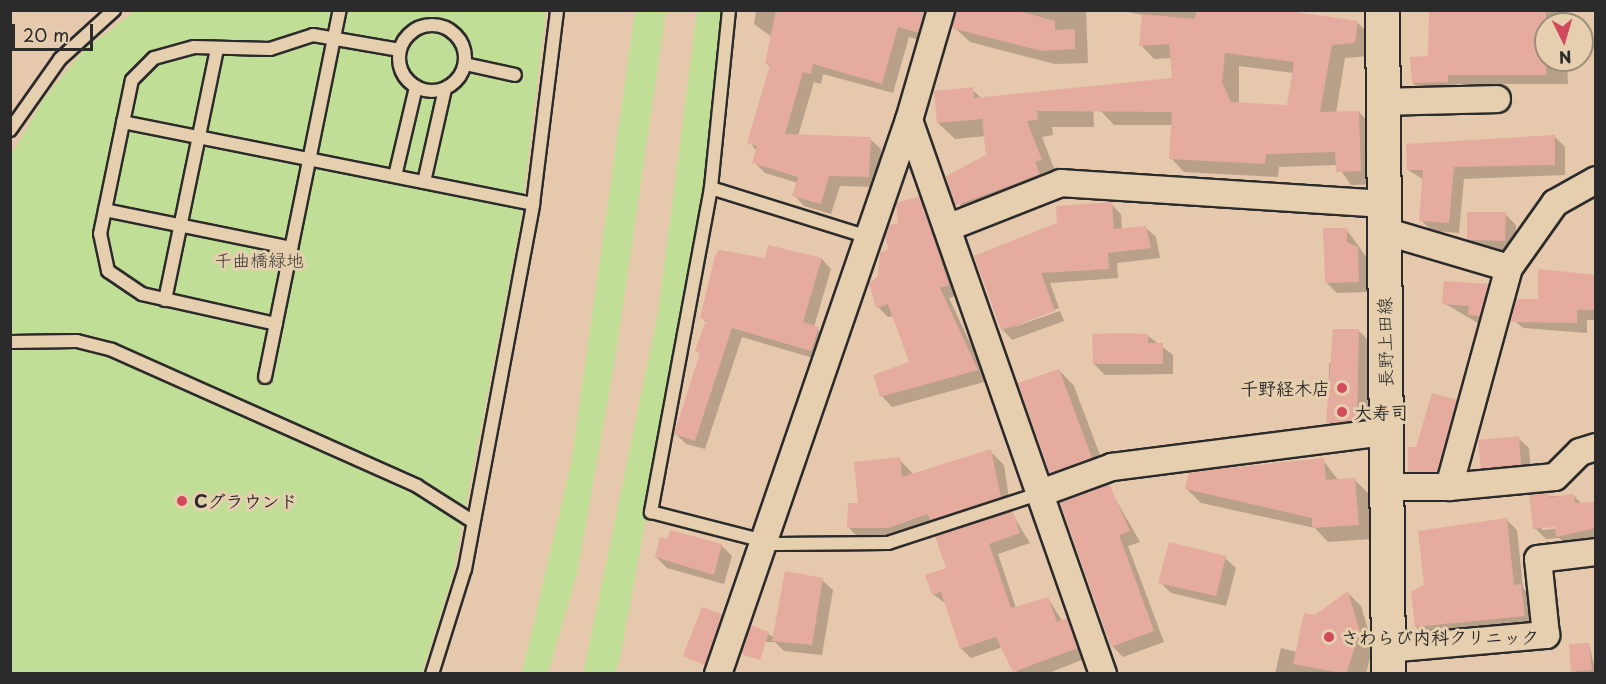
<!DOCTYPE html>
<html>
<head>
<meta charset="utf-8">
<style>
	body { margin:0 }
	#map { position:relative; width:1606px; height:684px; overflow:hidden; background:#e6c8ac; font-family:"Playpen Sans","Klee One",sans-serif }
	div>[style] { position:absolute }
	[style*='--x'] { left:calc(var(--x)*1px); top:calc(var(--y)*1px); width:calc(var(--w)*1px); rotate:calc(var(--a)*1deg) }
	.green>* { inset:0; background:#c1de96 }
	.shadow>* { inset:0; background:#0003 }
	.building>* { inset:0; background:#e4ab9e }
	.roads { filter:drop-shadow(2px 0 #2b2b2b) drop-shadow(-2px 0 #2b2b2b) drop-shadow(0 2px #2b2b2b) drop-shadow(0 -2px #2b2b2b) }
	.lane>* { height:12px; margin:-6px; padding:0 6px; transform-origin:6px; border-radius:6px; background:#e6cfaf }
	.lane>.ring { margin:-6px; padding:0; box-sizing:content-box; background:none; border:12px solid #e6cfaf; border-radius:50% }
	.street>* { height:26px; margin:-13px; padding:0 13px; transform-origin:13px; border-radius:13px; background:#e6cfaf }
	.primary>* { height:33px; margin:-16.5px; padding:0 16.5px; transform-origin:16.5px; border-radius:16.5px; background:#e6cfaf }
	.dots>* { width:16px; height:16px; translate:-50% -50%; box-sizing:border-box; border:3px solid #e6cfaf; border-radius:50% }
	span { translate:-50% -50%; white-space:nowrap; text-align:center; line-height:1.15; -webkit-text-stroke:6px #e6cfaf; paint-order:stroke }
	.park-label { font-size:18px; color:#3a3d36 }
	.street-label { font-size:18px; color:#2b2b2b }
	.poi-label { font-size:18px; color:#2b2b2b; font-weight:700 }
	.right { translate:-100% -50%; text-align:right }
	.left { translate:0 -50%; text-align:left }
	.frame { position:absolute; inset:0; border:12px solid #2b2b2b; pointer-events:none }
	.north { position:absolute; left:1534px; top:12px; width:60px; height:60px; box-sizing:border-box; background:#e6cfaf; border:2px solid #9b8d7a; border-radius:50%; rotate:175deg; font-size:16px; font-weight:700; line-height:24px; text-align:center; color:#2b2b2b }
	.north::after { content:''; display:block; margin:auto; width:21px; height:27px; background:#d1495b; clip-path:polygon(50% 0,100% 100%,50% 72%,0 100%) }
	.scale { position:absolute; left:12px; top:24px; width:81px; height:27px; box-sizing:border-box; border:3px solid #2b2b2b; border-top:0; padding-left:8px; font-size:18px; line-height:21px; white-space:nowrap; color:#2b2b2b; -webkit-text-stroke:4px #e6cfaf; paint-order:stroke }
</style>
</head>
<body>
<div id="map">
	<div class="green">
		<div style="clip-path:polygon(135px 11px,546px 11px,520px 224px,452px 577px,422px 673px,11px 674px,11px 156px,44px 98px,85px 49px)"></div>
		<div style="clip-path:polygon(635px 11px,666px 11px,615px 359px,577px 574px,548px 673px,522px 673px,571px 463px)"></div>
		<div style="clip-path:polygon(697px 11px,723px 11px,702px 217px,620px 658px,615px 673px,583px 674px,658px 313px)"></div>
	</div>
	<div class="shadow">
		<div style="clip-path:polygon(756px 10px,926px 10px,936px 20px,929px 43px,909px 37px,893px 93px,823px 74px,821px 84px,814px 82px,798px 136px,870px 139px,881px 149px,879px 187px,840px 186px,831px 214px,804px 206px,794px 195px,798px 183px,765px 173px,754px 162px,757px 151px,749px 142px,771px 68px,766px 63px,772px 37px,754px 24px)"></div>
		<div style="clip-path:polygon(961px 10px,1086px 10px,1088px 63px,1055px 64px,970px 42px,956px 29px)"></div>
		<div style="clip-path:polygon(evenodd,1117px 10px,1274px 10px,1357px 22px,1371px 36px,1368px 56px,1345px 58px,1336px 113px,1359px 112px,1372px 126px,1374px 184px,1351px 185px,1337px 165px,1279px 167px,1278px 177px,1184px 172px,1171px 158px,1172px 125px,1114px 125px,1101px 111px,1174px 79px,1172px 58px,1154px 59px,1141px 45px,1143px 15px,1117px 10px,1239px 66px,1294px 73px,1288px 107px,1239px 104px,1239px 66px)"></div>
		<div style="clip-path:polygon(1430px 10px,1565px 10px,1565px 24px,1546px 24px,1546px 60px,1567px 60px,1568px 84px,1457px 84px,1458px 92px,1423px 93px,1413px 83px,1430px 58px)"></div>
		<div style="clip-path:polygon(972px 89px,982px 99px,1093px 105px,1094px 127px,1052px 127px,1053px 135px,1042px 137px,1057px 176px,975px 221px,959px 204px,988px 156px,986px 136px,955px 139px,938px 123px)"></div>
		<div style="clip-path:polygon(1554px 136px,1565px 147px,1565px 175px,1464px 179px,1459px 233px,1432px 231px,1421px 220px,1424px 180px,1408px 170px)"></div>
		<div style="clip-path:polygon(919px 197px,930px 208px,958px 295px,949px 298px,988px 381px,892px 407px,882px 396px,911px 363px,894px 316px,888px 317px,878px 307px,879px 278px,899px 224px)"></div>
		<div style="clip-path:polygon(1111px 204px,1121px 214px,1122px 229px,1145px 227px,1156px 237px,1160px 258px,1117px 263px,1118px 278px,1050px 283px,1059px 308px,1005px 330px,1060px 311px,1064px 321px,1012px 340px,1002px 329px,1059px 224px)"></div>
		<div style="clip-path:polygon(1505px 214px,1516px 225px,1515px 251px,1479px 250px,1468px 239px)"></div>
		<div style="clip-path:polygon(1346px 229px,1368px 259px,1369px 292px,1337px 293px,1326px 282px)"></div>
		<div style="clip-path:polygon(769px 246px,822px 259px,831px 269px,814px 327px,828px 338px,820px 360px,742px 337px,705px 449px,686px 444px,676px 434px,701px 354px,697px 351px,707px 323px,702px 318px,766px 260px)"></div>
		<div style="clip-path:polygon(1596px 275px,1596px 320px,1587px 320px,1587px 333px,1523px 328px,1512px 318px)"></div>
		<div style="clip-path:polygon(1488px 285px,1499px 296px,1481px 325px,1444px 303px)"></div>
		<div style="clip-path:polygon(1359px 331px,1372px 344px,1370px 433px,1341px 435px,1328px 422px,1329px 364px)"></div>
		<div style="clip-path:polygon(1147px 335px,1173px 355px,1173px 374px,1105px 375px,1094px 364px)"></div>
		<div style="clip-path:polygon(1059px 370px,1074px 386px,1107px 474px,1067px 489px,1051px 473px)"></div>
		<div style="clip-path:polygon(1456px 402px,1467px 412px,1448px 482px,1421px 482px,1410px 471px,1417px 449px)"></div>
		<div style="clip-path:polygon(1518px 438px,1529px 448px,1531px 475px,1493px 479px,1483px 468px)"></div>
		<div style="clip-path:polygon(990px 451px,1004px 465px,1011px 512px,1030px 543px,998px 554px,1016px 608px,1048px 598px,1063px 622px,1077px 630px,1087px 658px,1046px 674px,1018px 674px,1003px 647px,971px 658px,961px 648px,946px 604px,933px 594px,947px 569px,946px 534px,940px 528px,863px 542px,849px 528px,860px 505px,899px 459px,914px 475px)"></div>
		<div style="clip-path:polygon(1323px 460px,1338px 480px,1355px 480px,1369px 494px,1372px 539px,1328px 542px,1315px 528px,1201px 503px,1187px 489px)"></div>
		<div style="clip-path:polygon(1108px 486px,1140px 542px,1128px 546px,1164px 642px,1123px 657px,1112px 646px)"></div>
		<div style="clip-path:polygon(evenodd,1531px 496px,1574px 496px,1582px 504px,1596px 503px,1596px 543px,1569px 547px,1559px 538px,1546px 539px,1535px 528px,1531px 496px,1563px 525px,1563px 528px,1542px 530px,1542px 527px,1563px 525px)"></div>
		<div style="clip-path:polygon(1506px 519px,1517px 530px,1523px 588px,1532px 597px,1535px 627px,1427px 638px,1416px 627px,1426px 586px)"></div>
		<div style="clip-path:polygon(721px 545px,732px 556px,724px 584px,667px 568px,656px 557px)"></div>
		<div style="clip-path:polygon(1225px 558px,1236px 568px,1226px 606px,1171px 593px,1160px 582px)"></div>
		<div style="clip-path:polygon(822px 580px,833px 590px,822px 655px,784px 651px,775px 642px,753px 642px,752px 627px,774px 637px)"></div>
		<div style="clip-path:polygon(1348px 593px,1361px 606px,1373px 646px,1366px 674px,1275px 674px,1281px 648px,1297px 652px,1316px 617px)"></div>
		<div style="clip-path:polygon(722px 616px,733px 627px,726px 644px,705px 642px)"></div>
		<div style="clip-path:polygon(1589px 644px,1596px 674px,1575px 674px,1573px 671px)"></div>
	</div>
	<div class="building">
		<div style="clip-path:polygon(776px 10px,925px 10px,919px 33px,898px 27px,882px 84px,813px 64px,811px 74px,803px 72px,785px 134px,871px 137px,869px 177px,829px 176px,821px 204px,792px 196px,798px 177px,752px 163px,757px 146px,747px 143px,770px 65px,765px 64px)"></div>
		<div style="clip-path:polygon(956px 10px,1015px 10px,1055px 21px,1055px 30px,1075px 29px,1075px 49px,1041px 51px,951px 28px)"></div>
		<div style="clip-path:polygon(evenodd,1196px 10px,1281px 10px,1358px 21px,1355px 43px,1332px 45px,1320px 112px,1359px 111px,1361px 171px,1336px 172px,1335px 152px,1266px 154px,1265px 164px,1169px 159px,1172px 112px,1037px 111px,1038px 120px,1027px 121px,1042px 160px,1035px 162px,1040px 174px,955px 206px,946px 176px,986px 155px,982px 119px,937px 123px,934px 91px,973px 87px,974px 98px,1172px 78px,1169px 44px,1139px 46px,1142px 14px,1195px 19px,1196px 10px,1225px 53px,1294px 62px,1287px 105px,1231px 102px,1222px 82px,1225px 53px)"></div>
		<div style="clip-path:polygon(1429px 10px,1546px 10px,1546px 75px,1448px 75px,1448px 82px,1412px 83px,1410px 57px,1428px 56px)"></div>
		<div style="clip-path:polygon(1555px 135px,1555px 165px,1454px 167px,1449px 223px,1419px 221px,1423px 170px,1407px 170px,1406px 144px)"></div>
		<div style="clip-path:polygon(920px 196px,949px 285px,940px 288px,978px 370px,880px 397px,873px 375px,909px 362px,888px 304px,876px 308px,869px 283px,878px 277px,880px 252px,889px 249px,885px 236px,889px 225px,898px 223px,896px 203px)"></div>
		<div style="clip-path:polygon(1112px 202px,1114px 229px,1146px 226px,1151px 248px,1108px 253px,1109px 269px,1041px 273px,1055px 311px,1001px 330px,974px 256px,1057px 223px,1056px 206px)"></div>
		<div style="clip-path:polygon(1467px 212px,1506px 212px,1505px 241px,1467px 240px)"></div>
		<div style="clip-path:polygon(1323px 228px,1347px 228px,1347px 242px,1358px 247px,1359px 282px,1325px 283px)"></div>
		<div style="clip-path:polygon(768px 245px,822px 258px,803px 322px,819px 327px,811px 351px,732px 328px,695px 441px,674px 434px,700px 353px,695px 351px,706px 320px,700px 318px,715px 256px,719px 250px,765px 258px)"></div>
		<div style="clip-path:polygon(1538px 269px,1596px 275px,1596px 310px,1577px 310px,1577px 323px,1511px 322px,1516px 299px,1538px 299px)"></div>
		<div style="clip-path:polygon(1444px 281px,1489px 284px,1480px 316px,1468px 315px,1469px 306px,1442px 304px)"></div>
		<div style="clip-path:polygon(1333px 329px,1359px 329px,1357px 421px,1326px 423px)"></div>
		<div style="clip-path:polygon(1121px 333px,1148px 334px,1148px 343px,1163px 343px,1163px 364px,1093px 364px,1092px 334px)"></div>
		<div style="clip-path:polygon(1059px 369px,1092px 458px,1050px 474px,1018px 383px)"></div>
		<div style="clip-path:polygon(1432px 393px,1457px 400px,1438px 472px,1408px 472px,1408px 447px,1416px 447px)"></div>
		<div style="clip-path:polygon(1519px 436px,1521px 465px,1481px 469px,1478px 440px)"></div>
		<div style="clip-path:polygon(991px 449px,1001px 497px,930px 520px,928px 514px,888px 528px,847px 528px,848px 503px,858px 503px,854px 462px,900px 457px,902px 477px)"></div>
		<div style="clip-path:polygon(1324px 458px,1326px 480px,1355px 478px,1359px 525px,1312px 528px,1312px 518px,1185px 489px,1189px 472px)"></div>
		<div style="clip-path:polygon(1109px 484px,1130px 531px,1119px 535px,1154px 631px,1111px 647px,1060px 502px)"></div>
		<div style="clip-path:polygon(1549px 493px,1550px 497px,1574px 494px,1575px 503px,1596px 502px,1596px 528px,1556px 537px,1555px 527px,1533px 529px,1529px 494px)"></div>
		<div style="clip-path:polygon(1013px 512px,1020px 533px,989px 544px,1011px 608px,1048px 597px,1057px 622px,1068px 618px,1078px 648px,1013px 672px,996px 637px,960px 649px,941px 592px,932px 595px,925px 575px,946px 568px,935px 536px)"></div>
		<div style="clip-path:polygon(1507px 518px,1514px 585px,1521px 584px,1525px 616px,1415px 627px,1411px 592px,1424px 585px,1418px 531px)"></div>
		<div style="clip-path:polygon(670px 530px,722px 544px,714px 575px,655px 557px,660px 537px,668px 539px)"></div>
		<div style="clip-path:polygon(1169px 542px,1226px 556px,1216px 596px,1158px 583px)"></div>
		<div style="clip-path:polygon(785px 571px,823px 578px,812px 645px,772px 641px)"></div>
		<div style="clip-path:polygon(1348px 591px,1360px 632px,1346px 674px,1293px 664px,1304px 613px,1315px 615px)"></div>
		<div style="clip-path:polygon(702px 607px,723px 615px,705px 665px,683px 656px)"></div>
		<div style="clip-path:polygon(751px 625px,769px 632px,760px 660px,741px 654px)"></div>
		<div style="clip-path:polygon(1589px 643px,1592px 670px,1571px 672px,1569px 644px)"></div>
	</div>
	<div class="roads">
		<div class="lane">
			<div style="--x:729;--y:10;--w:179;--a:95.8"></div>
			<div style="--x:711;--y:188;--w:330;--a:100.5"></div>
			<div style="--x:651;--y:512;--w:129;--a:14.4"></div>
			<div style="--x:776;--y:544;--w:112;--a:-0.5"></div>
			<div style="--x:888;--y:543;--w:161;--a:-18.1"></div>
			<div class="ring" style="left:399px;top:25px;width:54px;height:54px"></div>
			<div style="--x:465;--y:64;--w:51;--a:12.4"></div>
			<div style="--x:123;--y:122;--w:418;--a:11.3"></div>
			<div style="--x:10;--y:130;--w:87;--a:-54.8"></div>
			<div style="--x:60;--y:59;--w:73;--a:-42.2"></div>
			<div style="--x:395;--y:176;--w:91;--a:-76.7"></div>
			<div style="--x:424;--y:182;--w:95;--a:-77.3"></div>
			<div style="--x:711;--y:188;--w:161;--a:17.3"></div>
			<div style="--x:105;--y:210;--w:190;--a:11.5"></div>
			<div style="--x:165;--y:300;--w:256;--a:-78.3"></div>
			<div style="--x:276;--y:324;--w:137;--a:-167.4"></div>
			<div style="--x:142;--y:294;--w:41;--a:-145.9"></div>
			<div style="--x:108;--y:271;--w:38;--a:-102"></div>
			<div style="--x:100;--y:234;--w:157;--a:-78.3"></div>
			<div style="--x:132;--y:80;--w:31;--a:-45"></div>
			<div style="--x:154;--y:58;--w:41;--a:-15.4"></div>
			<div style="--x:194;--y:47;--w:76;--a:1.5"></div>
			<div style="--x:270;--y:49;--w:45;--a:-18"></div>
			<div style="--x:313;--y:35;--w:88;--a:9.8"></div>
			<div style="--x:10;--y:342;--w:67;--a:-0.9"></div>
			<div style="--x:77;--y:341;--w:36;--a:14"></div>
			<div style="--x:112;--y:350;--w:334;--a:24"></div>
			<div style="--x:417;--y:486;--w:65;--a:32.5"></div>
			<div style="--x:265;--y:377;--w:375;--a:-78.5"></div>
			<div style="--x:432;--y:674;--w:110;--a:-72.6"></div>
			<div style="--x:465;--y:569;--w:371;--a:-79.4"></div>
			<div style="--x:533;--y:204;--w:195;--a:-82.9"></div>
		</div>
		<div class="street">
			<div style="--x:941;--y:10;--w:115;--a:106.2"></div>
			<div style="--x:909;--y:120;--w:587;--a:70.7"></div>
			<div style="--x:1382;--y:102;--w:115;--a:-1.5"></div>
			<div style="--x:947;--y:228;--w:123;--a:-21.5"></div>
			<div style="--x:1061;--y:183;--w:323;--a:3.7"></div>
			<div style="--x:1384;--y:231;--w:130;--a:16.5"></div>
			<div style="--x:1386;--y:487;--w:63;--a:0"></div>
			<div style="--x:1449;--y:487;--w:106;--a:-5.4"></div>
			<div style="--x:1555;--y:477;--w:35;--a:-45"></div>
			<div style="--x:1580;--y:452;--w:17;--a:-17"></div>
			<div style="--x:1449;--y:487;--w:227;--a:-74.7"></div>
			<div style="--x:1509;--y:268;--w:80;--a:-54.7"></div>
			<div style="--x:1555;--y:203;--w:47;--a:-29.3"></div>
			<div style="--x:1041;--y:493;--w:76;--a:-20.1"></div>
			<div style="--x:1112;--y:467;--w:276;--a:-7.3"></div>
			<div style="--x:1388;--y:649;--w:159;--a:-5.1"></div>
			<div style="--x:1546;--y:635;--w:76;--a:-96"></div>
			<div style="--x:1538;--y:559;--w:58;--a:-6.9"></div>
			<div style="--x:718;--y:674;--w:586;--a:-70.98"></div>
		</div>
		<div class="primary">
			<div style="--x:1382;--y:10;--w:664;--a:89.48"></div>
		</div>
	</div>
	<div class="dots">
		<div style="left:1342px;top:388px;background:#d1495b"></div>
		<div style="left:1342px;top:412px;background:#d1495b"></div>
		<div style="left:182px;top:501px;background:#d1495b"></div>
		<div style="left:1329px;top:637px;background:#d1495b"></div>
	</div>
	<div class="park-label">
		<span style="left:259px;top:260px">千曲橋緑地</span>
	</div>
	<div class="street-label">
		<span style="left:1385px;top:342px;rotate:-91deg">長野上田線</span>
	</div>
	<div class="poi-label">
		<span class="right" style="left:1330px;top:388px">千野経木店</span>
		<span class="left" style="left:1354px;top:412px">大寿司</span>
		<span class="left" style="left:194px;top:501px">Cグラウンド</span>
		<span class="left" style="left:1341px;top:637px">さわらび内科クリニック</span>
	</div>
	<div class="frame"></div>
	<div class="north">N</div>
	<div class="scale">20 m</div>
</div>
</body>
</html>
